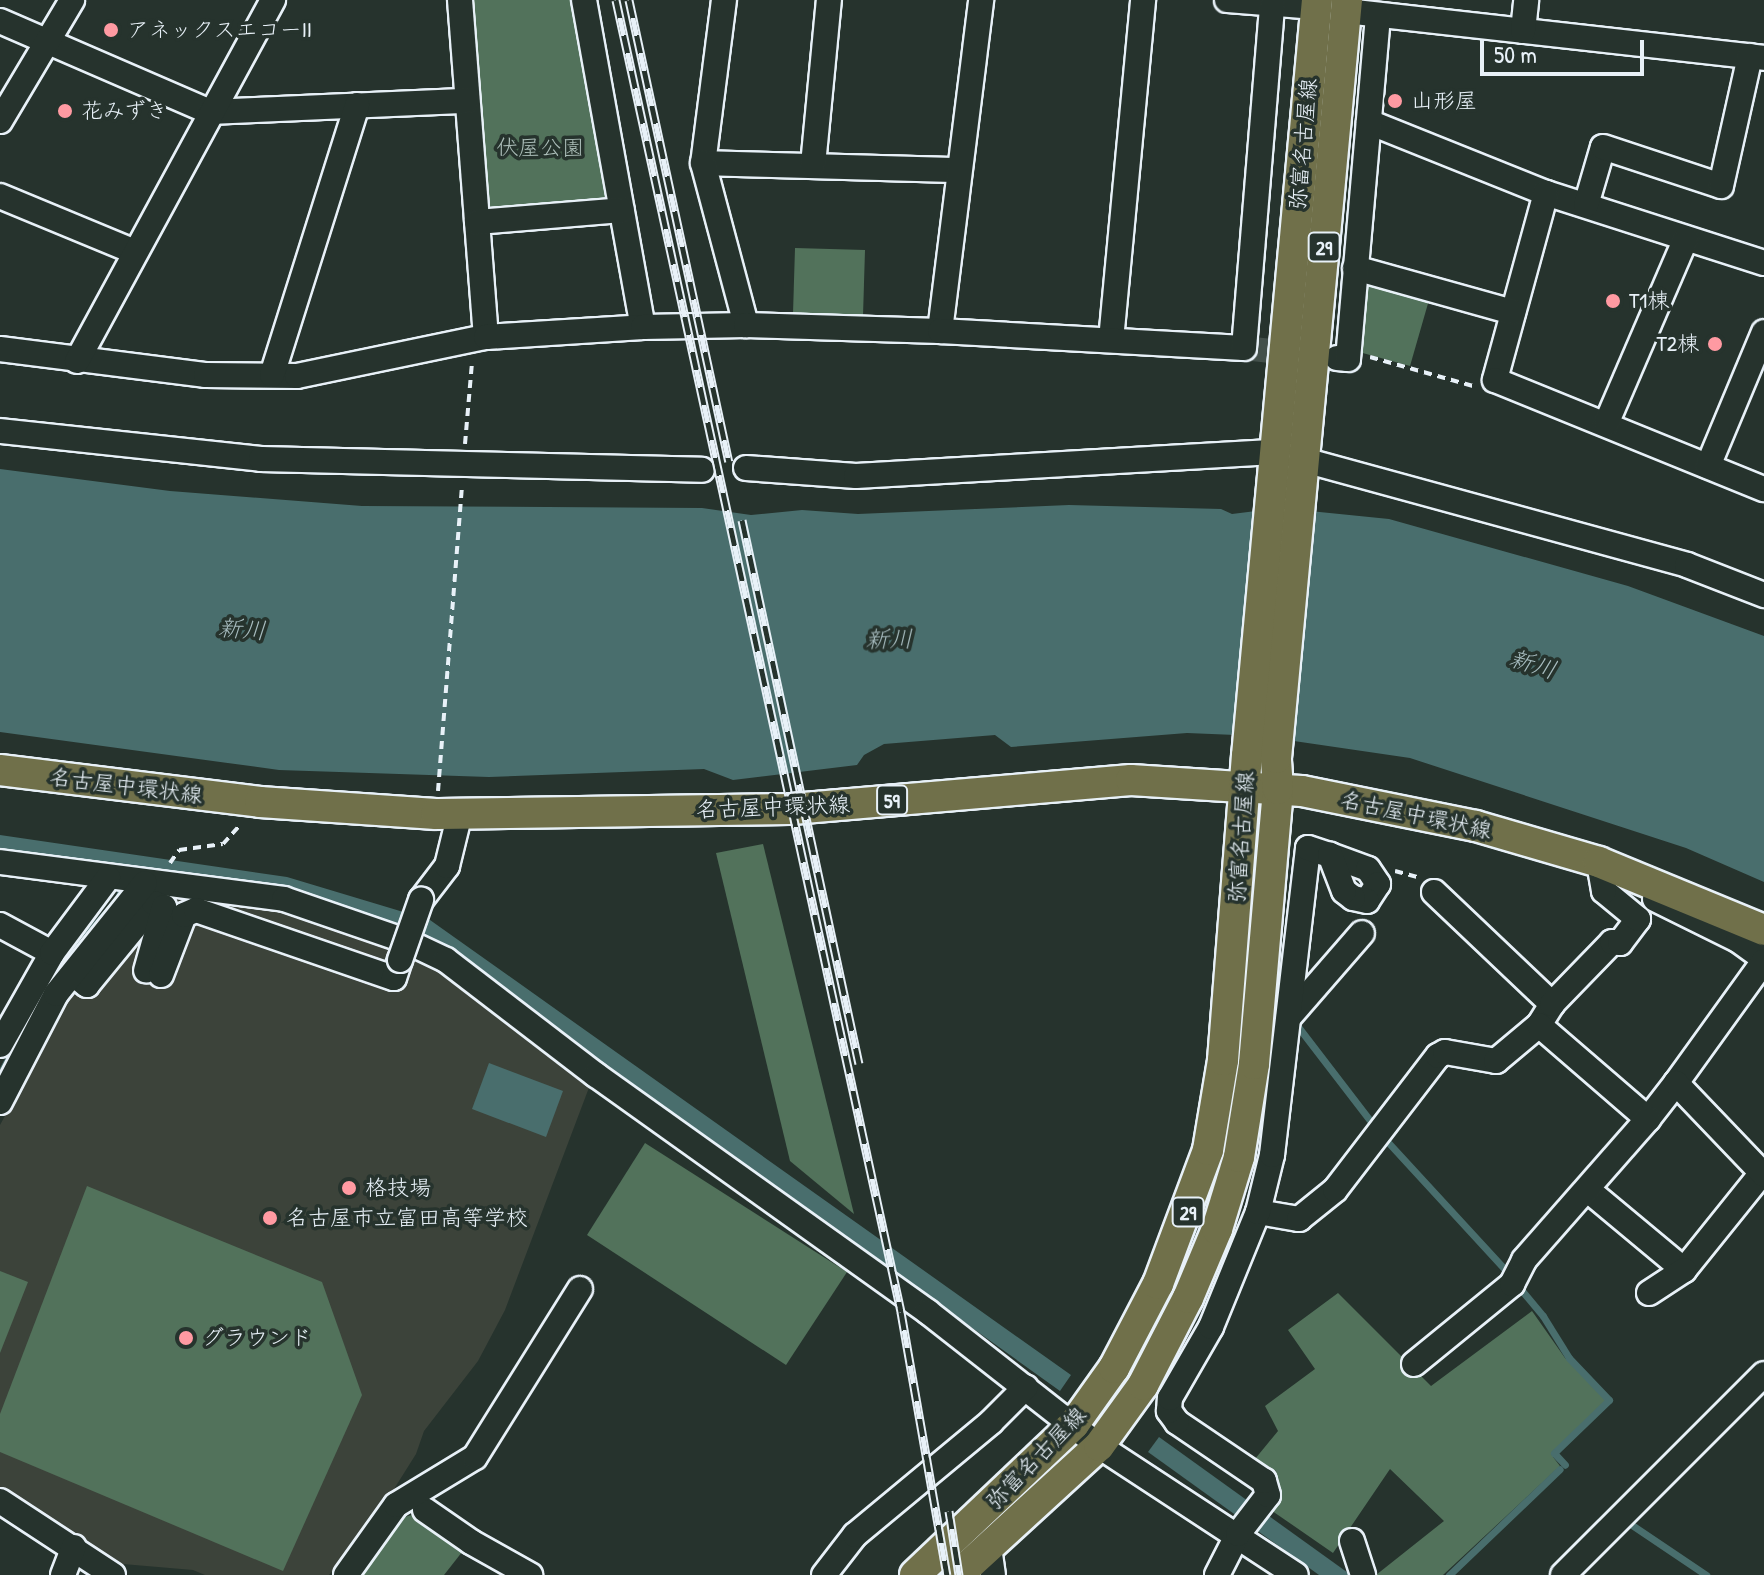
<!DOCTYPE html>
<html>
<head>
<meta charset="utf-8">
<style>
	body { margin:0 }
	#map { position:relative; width:1764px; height:1575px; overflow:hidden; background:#26332d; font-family:"Patrick Hand","Klee One",sans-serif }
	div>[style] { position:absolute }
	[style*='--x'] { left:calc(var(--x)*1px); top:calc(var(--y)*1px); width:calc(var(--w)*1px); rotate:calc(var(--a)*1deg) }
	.built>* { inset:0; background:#3c433a }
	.green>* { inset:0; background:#52725b }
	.water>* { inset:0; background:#496e6d }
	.stream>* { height:7px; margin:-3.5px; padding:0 3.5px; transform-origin:3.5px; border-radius:3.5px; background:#496e6d }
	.minor-tunnel>* { height:24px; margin-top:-12px; transform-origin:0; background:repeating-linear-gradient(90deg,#43504b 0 24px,transparent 0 36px) }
	.path>* { height:4px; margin-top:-2px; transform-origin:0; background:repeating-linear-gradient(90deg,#e8f1f8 0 8px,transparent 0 14px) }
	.roads { filter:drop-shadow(2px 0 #e8f1f8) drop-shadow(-2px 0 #e8f1f8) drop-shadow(0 2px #e8f1f8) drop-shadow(0 -2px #e8f1f8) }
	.minor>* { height:24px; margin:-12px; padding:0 12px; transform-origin:12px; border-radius:12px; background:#26332d }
	.major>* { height:30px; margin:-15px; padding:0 15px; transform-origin:15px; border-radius:15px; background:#70704a }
	.rail>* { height:9px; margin-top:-4.5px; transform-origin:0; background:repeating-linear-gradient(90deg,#26332d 0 18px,#e8f1f8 0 36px); box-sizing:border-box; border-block:2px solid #e8f1f8 }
	.bridges { filter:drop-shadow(2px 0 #e8f1f8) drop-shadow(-2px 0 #e8f1f8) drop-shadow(0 2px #e8f1f8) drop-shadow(0 -2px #e8f1f8) }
	.minor-bridge>* { height:24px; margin:-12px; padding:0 12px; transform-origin:12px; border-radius:12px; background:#26332d }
	.dots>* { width:22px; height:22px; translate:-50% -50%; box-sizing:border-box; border:4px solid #26332d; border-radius:50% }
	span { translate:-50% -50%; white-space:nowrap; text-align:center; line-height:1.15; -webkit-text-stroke:7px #26332d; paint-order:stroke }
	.shield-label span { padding:2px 6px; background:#26332d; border:2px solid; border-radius:6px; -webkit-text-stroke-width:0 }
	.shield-label { font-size:20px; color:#e8f1f8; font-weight:700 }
	.poi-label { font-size:22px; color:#e8f1f8 }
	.left { translate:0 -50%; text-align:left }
	.right { translate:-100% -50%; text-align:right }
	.street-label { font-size:22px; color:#e8f1f8 }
	.park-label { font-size:22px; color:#acbeb9 }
	.water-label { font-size:24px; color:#a8bdc0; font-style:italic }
	.scale { position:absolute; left:1480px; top:40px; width:164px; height:36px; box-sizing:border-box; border:4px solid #e8f1f8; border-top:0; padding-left:10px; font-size:24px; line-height:28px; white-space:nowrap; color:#e8f1f8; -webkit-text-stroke:6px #26332d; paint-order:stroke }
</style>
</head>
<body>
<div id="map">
	<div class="built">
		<div style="clip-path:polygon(154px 891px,267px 908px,379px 941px,443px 966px,593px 1077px,505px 1310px,478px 1361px,424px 1431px,416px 1454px,372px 1524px,329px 1575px,205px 1575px,193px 1570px,123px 1564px,0 1488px,0 1125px,68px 1001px)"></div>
	</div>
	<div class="green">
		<div style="clip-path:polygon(471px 0,576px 0,608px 195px,603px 204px,486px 209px)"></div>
		<div style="clip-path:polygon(795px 248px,865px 250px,863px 316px,793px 314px)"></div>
		<div style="clip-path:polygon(1366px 282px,1429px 300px,1410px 366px,1359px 352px)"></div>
		<div style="clip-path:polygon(763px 844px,854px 1214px,790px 1161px,716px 853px)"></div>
		<div style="clip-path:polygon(645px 1143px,847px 1272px,786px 1365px,587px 1235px)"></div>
		<div style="clip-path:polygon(87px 1186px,322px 1282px,362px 1395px,283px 1571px,0 1452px,0 1414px)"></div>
		<div style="clip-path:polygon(0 1271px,28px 1282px,0 1353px)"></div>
		<div style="clip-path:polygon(1338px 1293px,1431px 1386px,1532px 1311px,1565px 1358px,1608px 1401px,1553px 1457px,1560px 1466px,1443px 1575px,1376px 1575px,1444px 1521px,1390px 1469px,1333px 1553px,1268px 1508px,1279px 1492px,1276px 1471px,1255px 1459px,1278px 1431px,1265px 1406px,1315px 1369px,1288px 1330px)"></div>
		<div style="clip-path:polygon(416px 1514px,466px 1547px,444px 1575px,363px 1575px,400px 1518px)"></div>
	</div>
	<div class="water">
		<div style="clip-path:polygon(0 469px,170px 491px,362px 506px,702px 508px,751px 515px,802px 510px,858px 514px,1069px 505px,1221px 509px,1232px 514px,1280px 508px,1389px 519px,1628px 586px,1764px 636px,1764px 882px,1686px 848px,1410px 758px,1260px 736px,1187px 733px,1011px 747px,995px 735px,884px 744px,864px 755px,857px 765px,733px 780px,704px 769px,489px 777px,279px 770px,0 732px)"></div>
		<div style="clip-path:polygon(0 835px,287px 877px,430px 920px,1071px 1375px,1060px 1391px,429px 938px,398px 926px,0 852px)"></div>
		<div style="clip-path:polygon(489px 1063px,563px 1091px,546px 1137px,472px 1109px)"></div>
		<div style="clip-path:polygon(1159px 1437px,1351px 1575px,1319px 1575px,1148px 1452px)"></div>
	</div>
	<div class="stream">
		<div style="--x:45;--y:990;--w:29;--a:-61"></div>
		<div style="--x:59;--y:965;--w:89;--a:-48.2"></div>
		<div style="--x:118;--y:899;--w:13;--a:-72"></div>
		<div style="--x:1299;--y:1028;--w:125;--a:52.5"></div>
		<div style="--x:0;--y:1074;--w:55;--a:-61.6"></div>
		<div style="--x:1385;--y:1139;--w:186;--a:47.4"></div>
		<div style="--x:1518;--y:1286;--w:39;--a:50"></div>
		<div style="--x:1543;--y:1316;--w:49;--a:58.2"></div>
		<div style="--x:1569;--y:1358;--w:58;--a:46.4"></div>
		<div style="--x:1609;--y:1400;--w:76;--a:136.1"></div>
		<div style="--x:1554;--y:1453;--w:16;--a:47"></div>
		<div style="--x:1626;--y:1521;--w:97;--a:34"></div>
		<div style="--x:1449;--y:1575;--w:153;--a:-43.7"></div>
	</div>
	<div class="minor-tunnel">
		<div style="--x:1253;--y:349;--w:46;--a:6.2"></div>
	</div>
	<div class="path">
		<div style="--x:1370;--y:357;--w:107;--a:15.7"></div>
		<div style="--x:465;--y:444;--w:82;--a:-85.1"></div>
		<div style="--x:438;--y:791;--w:307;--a:-85.5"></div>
		<div style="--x:170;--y:863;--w:16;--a:-55"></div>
		<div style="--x:179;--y:850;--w:44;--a:-7.8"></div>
		<div style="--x:223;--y:844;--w:27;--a:-48"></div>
		<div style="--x:1395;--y:871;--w:23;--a:15"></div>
	</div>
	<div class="roads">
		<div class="minor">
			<div style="--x:460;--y:0;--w:338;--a:85.6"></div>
			<div style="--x:584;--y:0;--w:332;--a:79.8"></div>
			<div style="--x:724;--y:0;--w:164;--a:97.3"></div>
			<div style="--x:703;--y:163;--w:256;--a:1.6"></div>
			<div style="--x:1227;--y:0;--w:89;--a:4.5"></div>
			<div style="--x:1346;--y:11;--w:421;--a:6.4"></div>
			<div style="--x:0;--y:21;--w:229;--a:23.4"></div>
			<div style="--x:210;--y:112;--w:257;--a:-2.5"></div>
			<div style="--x:1523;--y:31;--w:31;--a:-84"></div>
			<div style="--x:0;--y:121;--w:141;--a:-59.2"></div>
			<div style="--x:1369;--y:122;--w:191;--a:21.9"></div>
			<div style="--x:1546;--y:193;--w:229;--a:17.8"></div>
			<div style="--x:703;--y:163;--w:168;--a:75.1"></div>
			<div style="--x:813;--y:165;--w:166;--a:-84.5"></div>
			<div style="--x:1546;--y:193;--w:194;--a:105.3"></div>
			<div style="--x:1495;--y:380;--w:290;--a:22.1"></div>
			<div style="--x:0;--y:196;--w:146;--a:22.5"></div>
			<div style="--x:1586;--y:205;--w:60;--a:-73.7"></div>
			<div style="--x:1603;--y:147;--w:124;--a:18.3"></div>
			<div style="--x:1721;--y:186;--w:133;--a:-77.4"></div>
			<div style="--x:477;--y:222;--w:145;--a:-4.7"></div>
			<div style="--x:1355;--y:268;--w:164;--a:15.6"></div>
			<div style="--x:940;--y:331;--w:334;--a:-82.9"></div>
			<div style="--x:1111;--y:340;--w:342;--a:-84.6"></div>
			<div style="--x:0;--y:349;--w:208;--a:7.2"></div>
			<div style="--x:206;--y:375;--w:91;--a:0.6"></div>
			<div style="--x:297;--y:376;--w:193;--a:-11.7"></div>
			<div style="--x:486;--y:337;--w:157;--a:-3.6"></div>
			<div style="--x:643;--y:327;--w:103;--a:-1.1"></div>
			<div style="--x:746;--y:325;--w:194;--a:1.8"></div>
			<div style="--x:940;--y:331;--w:304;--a:3.2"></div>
			<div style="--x:1244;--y:348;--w:344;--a:-85.3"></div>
			<div style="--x:1337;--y:358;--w:11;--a:5"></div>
			<div style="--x:1348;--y:359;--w:345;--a:-85"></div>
			<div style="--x:77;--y:361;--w:411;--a:-61.5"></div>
			<div style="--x:272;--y:375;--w:283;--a:-72.5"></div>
			<div style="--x:1606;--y:424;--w:202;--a:-66.7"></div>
			<div style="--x:0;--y:431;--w:262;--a:6.1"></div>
			<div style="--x:261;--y:459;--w:441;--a:1.4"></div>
			<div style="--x:1304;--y:460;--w:397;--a:15.3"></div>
			<div style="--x:1687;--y:565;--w:83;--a:21.3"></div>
			<div style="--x:1708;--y:466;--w:145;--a:-67.3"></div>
			<div style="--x:746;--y:468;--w:110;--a:4.2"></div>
			<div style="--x:856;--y:476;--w:419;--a:-3.3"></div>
			<div style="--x:0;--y:862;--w:286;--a:7.4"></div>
			<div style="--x:284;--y:899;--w:129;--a:19"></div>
			<div style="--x:406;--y:941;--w:44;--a:25.4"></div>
			<div style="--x:446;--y:960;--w:189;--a:37.5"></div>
			<div style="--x:596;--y:1075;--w:408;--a:35.5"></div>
			<div style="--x:928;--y:1312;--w:217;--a:38.1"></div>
			<div style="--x:1099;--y:1446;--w:235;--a:33.2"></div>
			<div style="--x:1434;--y:892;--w:163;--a:43.5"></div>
			<div style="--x:1655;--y:899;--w:93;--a:26.3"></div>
			<div style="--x:1738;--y:940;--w:32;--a:36"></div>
			<div style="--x:421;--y:900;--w:43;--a:-52.6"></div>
			<div style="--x:447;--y:866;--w:55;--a:-76.2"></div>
			<div style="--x:0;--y:925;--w:59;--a:28.3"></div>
			<div style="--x:73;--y:974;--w:18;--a:38"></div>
			<div style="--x:87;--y:985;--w:106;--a:-50.7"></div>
			<div style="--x:154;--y:903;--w:11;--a:22"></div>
			<div style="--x:164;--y:907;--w:66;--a:105.7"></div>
			<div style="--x:161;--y:975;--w:64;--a:-69"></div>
			<div style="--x:184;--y:915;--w:13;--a:-23"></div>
			<div style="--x:196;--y:910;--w:209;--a:19"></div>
			<div style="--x:394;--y:978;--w:19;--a:-72"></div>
			<div style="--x:1289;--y:1017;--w:111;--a:-49"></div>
			<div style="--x:1539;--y:1025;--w:25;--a:-58"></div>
			<div style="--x:1552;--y:1004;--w:86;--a:-45.9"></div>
			<div style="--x:1612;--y:942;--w:8;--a:7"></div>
			<div style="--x:1620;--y:943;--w:30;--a:-53"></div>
			<div style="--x:1638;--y:919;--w:44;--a:-140.5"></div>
			<div style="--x:1604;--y:891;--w:29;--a:-100"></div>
			<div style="--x:0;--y:1045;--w:106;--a:-60.5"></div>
			<div style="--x:52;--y:953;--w:94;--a:-53.3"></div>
			<div style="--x:1676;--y:1083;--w:150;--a:-54.2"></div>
			<div style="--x:0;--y:1102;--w:122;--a:-62.6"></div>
			<div style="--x:56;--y:994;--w:142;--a:-51.3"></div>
			<div style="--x:1588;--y:1190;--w:125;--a:39.8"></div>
			<div style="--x:1684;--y:1270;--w:124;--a:-51.2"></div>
			<div style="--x:1258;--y:1212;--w:42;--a:9.7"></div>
			<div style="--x:1299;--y:1219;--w:46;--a:-38.9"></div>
			<div style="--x:1335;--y:1190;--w:169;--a:-52.5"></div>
			<div style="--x:1438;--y:1056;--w:8;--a:-30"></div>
			<div style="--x:1445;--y:1052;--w:52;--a:10"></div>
			<div style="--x:1496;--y:1061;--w:56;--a:-39.9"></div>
			<div style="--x:1539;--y:1025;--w:144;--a:40.8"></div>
			<div style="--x:1648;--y:1119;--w:46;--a:-52.1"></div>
			<div style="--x:1676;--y:1083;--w:127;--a:46.3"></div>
			<div style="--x:1649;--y:1293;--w:42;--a:-33.3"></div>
			<div style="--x:1414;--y:1364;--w:127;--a:-39.2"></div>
			<div style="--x:1512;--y:1284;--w:27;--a:-63"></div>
			<div style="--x:1524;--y:1260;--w:188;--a:-48.7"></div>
			<div style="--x:0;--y:1501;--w:135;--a:33.2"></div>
			<div style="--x:425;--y:1510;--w:56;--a:34.8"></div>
			<div style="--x:471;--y:1542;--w:68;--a:29.2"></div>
			<div style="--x:1352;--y:1541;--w:36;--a:72"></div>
			<div style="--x:989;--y:1547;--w:28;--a:82"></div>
			<div style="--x:63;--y:1575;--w:30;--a:-69"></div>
			<div style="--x:346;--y:1575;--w:86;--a:-54.5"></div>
			<div style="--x:396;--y:1505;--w:92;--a:-31.3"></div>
			<div style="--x:475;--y:1457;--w:198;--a:-58"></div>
			<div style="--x:824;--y:1575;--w:51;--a:-52.2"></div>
			<div style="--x:855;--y:1535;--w:177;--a:-39.7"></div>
			<div style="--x:991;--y:1422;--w:49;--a:-45"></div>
			<div style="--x:1217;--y:1575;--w:46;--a:-62.9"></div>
			<div style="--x:1238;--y:1534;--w:49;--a:-52.4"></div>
			<div style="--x:1268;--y:1495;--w:15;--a:-106"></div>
			<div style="--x:1264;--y:1481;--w:105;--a:-145.9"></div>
			<div style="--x:1177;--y:1422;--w:14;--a:-126"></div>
			<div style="--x:1169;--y:1411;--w:13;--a:-86"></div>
			<div style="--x:1170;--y:1398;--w:82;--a:-60"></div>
			<div style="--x:1211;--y:1327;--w:124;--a:-67.8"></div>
			<div style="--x:1258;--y:1212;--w:59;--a:-76.2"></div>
			<div style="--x:1272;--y:1155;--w:309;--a:-83.3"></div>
			<div style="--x:1308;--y:848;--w:23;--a:18"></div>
			<div style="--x:1330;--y:855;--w:40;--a:20.2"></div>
			<div style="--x:1368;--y:869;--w:18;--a:56"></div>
			<div style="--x:1378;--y:884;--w:20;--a:123"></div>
			<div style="--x:1367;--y:901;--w:14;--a:-168"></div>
			<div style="--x:1353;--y:898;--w:11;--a:-142"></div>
			<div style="--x:1344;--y:891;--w:39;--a:-111"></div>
			<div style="--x:1563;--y:1575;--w:284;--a:-45"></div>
		</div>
		<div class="major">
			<div style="--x:0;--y:770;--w:262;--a:7"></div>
			<div style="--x:260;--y:802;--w:176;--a:3.9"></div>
			<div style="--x:436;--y:814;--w:356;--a:-0.8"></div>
			<div style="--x:792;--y:809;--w:340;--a:-4.9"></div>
			<div style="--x:1131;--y:780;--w:171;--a:3.7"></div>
			<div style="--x:1302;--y:791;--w:177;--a:11.4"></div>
			<div style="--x:1476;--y:826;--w:128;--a:16.3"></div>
			<div style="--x:1599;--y:862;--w:178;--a:22.4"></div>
			<div style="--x:915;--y:1575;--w:219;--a:-43.5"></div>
			<div style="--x:1074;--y:1424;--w:69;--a:-54.5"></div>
			<div style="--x:1114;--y:1368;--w:95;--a:-62.4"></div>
			<div style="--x:1158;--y:1284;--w:143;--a:-69.5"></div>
			<div style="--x:1208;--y:1150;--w:91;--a:-80.5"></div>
			<div style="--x:1223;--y:1060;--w:305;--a:-85.5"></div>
			<div style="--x:1247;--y:756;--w:759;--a:-84.71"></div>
			<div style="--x:958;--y:1575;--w:191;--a:-42.5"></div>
			<div style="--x:1099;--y:1446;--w:75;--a:-54.2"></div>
			<div style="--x:1143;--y:1385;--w:98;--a:-62.7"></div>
			<div style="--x:1188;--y:1298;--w:75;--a:-67.2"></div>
			<div style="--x:1217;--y:1229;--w:75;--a:-73"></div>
			<div style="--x:1239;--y:1157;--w:94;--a:-80.8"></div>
			<div style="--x:1254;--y:1064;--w:276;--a:-85"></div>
			<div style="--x:1278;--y:789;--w:31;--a:-94"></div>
			<div style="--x:1276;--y:758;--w:761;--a:-84.65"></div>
		</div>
	</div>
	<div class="rail">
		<div style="--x:616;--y:0;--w:1343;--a:77.74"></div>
		<div style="--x:901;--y:1312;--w:267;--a:80.1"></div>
		<div style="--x:629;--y:0;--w:472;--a:77.8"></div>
		<div style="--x:742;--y:520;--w:556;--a:77.86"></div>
		<div style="--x:949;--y:1511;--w:65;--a:81.1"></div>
	</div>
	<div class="bridges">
		<div class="minor-bridge">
			<div style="--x:400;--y:960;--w:64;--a:-70.7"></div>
		</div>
	</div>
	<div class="dots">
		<div style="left:111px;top:30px;background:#ff9aa2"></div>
		<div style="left:1395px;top:101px;background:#ff9aa2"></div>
		<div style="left:65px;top:111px;background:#ff9aa2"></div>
		<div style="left:1613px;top:301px;background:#ff9aa2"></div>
		<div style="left:1715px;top:344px;background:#ff9aa2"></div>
		<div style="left:349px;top:1188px;background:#ff9aa2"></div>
		<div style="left:270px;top:1218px;background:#ff9aa2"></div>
		<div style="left:186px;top:1338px;background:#ff9aa2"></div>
	</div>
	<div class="shield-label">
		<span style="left:1324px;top:247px">29</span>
		<span style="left:892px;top:800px">59</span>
		<span style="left:1188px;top:1212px">29</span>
	</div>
	<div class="poi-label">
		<span class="left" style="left:127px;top:30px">アネックスエコーII</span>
		<span class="left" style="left:1411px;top:101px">山形屋</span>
		<span class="left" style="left:81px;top:111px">花みずき</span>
		<span class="left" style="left:1629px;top:301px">T1棟</span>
		<span class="right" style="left:1699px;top:344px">T2棟</span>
		<span class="left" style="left:365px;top:1188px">格技場</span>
		<span class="left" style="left:286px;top:1218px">名古屋市立富田高等学校</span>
		<span class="left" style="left:202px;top:1338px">グラウンド</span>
	</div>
	<div class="street-label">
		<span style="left:1303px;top:144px;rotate:-85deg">弥富名古屋線</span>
		<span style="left:126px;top:786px;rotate:7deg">名古屋中環状線</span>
		<span style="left:773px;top:807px;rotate:-2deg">名古屋中環状線</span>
		<span style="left:1416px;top:815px;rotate:12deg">名古屋中環状線</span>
		<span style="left:1241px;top:837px;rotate:-86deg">弥富名古屋線</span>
		<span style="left:1036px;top:1458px;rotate:-46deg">弥富名古屋線</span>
	</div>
	<div class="park-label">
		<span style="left:540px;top:148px">伏屋公園</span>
	</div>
	<div class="water-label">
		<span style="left:242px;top:629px;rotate:4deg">新川</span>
		<span style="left:889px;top:639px;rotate:-1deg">新川</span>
		<span style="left:1533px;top:664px;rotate:17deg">新川</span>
	</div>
	<div class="scale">50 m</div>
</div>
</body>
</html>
